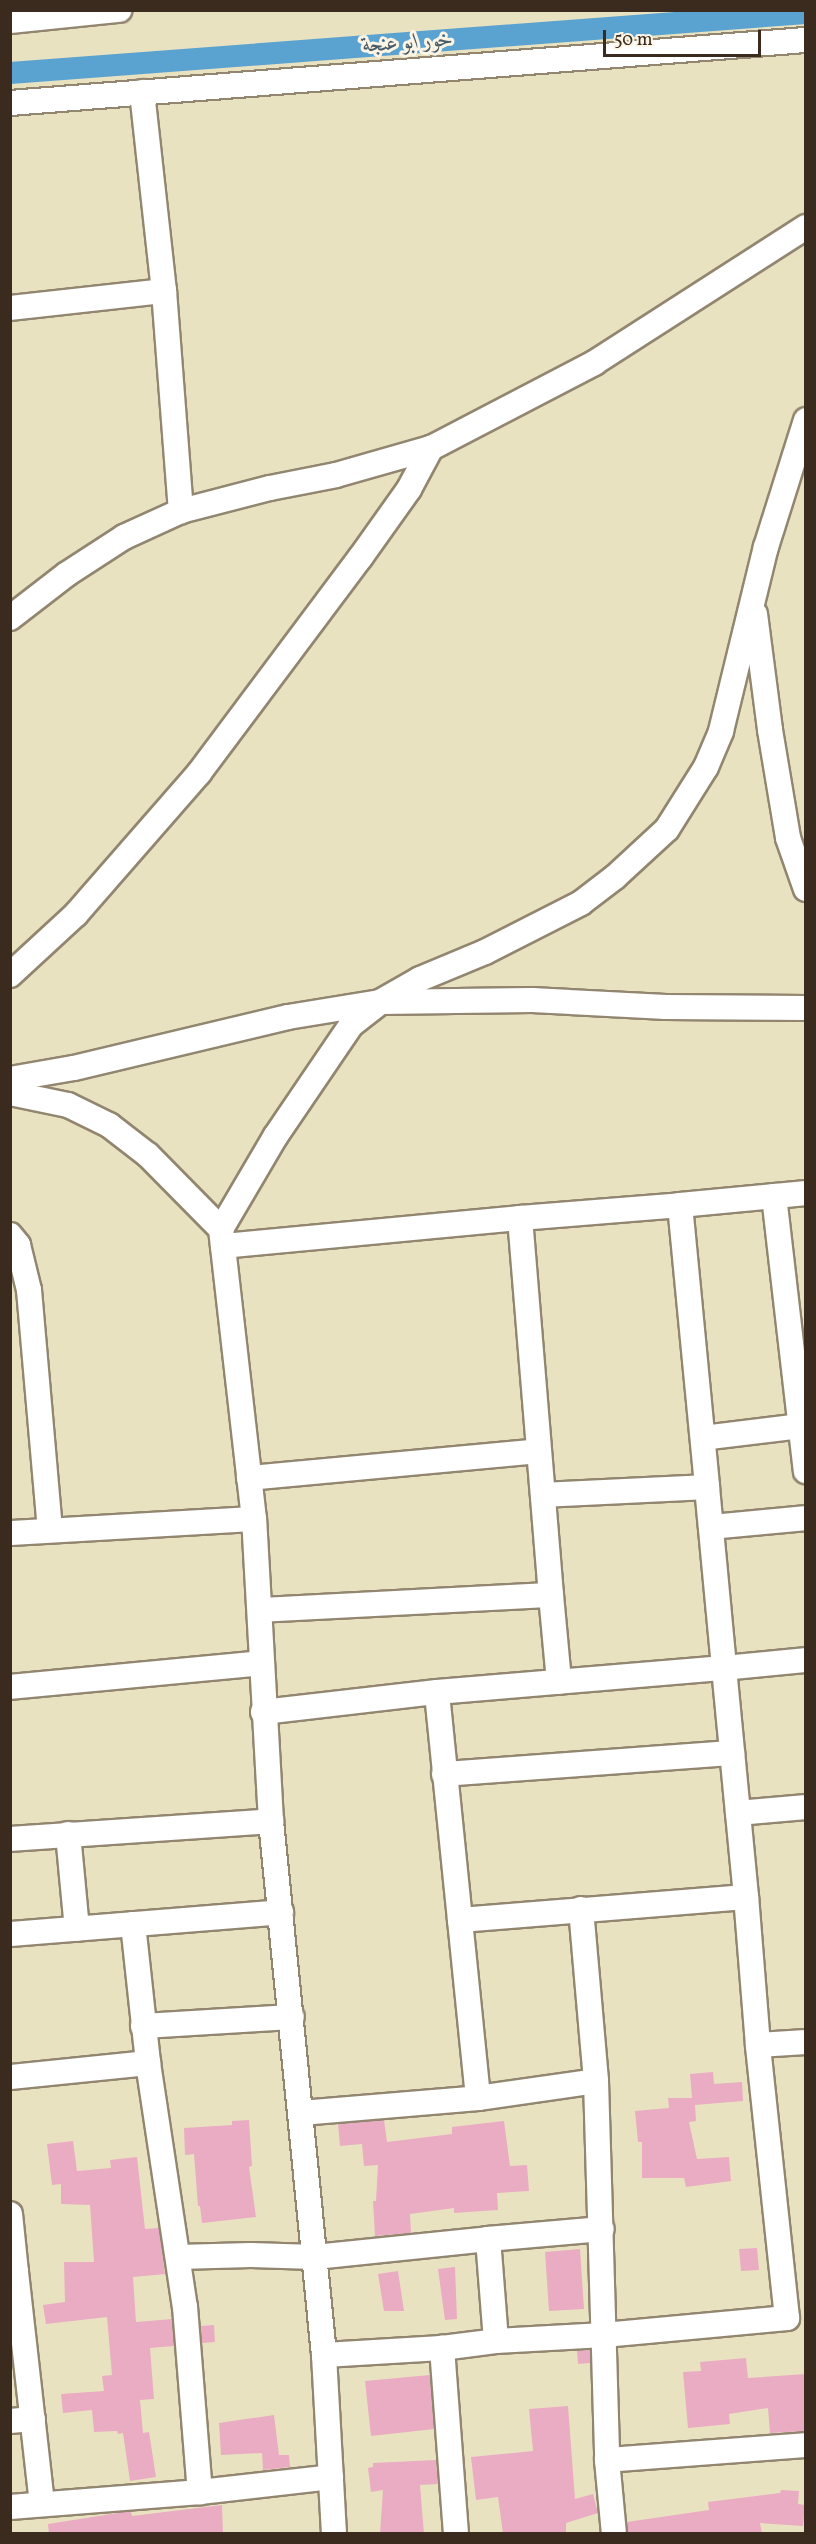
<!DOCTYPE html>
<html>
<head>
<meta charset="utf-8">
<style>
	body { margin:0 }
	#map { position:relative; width:816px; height:2544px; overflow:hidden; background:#e9e2c1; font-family:Vollkorn,Amiri,serif }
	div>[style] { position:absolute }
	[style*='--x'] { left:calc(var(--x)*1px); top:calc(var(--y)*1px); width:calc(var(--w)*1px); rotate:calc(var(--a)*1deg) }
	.canal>* { height:22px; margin:-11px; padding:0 11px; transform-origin:11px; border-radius:11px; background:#5aa3d1 }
	.building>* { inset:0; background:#eaacc2 }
	.roads { filter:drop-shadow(2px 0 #928670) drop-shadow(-2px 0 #928670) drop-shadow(0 2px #928670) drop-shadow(0 -2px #928670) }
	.minor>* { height:24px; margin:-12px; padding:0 12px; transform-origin:12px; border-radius:12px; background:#fff }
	span { translate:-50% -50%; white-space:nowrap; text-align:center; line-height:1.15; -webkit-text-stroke:6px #fcf5e5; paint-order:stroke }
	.water-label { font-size:22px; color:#475a66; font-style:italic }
	.frame { position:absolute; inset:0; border:12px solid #3b2a1e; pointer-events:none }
	.scale { position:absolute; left:603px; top:30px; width:158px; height:27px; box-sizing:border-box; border:3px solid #3b2a1e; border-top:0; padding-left:8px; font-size:18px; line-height:21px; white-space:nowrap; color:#3b2a1e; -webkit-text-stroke:4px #fcf5e5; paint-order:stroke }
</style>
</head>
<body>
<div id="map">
	<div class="canal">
		<div style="--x:10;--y:73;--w:798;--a:-4.31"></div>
	</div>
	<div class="building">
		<div style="clip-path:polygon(713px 2072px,714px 2084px,742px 2082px,743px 2101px,695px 2105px,696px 2121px,689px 2122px,697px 2159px,729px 2157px,731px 2181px,686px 2187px,684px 2178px,642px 2178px,642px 2142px,638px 2142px,635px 2111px,669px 2108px,668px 2098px,692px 2098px,690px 2074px)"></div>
		<div style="clip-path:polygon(249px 2120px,252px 2166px,249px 2167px,256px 2217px,202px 2223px,200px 2206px,198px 2206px,194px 2154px,185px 2155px,184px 2128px,232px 2125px,232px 2121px)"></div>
		<div style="clip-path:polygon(384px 2120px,387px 2142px,452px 2134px,452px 2127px,504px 2121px,510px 2166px,527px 2165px,529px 2191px,497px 2193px,498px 2210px,454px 2213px,454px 2208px,410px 2214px,411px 2233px,375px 2236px,373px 2201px,376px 2201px,378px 2165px,364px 2166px,362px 2144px,340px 2146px,338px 2124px)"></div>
		<div style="clip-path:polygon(73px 2141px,77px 2171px,111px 2168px,110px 2160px,137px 2157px,145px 2229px,159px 2228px,165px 2274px,133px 2277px,136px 2322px,172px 2319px,174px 2346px,150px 2348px,154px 2399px,140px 2400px,143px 2433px,149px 2432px,156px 2477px,130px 2481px,123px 2433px,118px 2434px,117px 2431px,94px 2432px,92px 2410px,63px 2413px,61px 2394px,104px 2391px,102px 2376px,112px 2375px,107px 2317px,46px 2324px,43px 2305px,65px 2302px,64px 2262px,94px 2262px,90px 2205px,61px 2204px,61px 2184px,52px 2185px,47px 2144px)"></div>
		<div style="clip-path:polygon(757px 2248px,759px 2270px,741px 2271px,739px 2249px)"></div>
		<div style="clip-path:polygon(580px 2249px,584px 2309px,549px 2311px,545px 2252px)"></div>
		<div style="clip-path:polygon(455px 2267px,457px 2319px,445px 2320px,438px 2269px)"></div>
		<div style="clip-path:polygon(398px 2271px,404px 2311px,384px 2311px,378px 2274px)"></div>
		<div style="clip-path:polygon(214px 2325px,215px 2342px,202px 2343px,201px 2326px)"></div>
		<div style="clip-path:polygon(590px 2350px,590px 2363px,578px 2364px,577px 2351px)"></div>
		<div style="clip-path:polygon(746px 2358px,748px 2378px,806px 2374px,806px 2431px,770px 2433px,768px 2408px,729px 2414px,730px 2424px,688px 2428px,683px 2372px,701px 2371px,700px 2362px)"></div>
		<div style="clip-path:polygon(430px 2375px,434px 2429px,371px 2436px,365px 2381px)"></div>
		<div style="clip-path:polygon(568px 2406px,575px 2499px,593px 2494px,598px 2513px,566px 2523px,566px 2534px,503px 2534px,498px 2497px,476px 2500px,471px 2457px,533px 2451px,529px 2409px)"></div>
		<div style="clip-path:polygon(274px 2415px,279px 2455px,289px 2455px,290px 2467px,263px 2470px,262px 2453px,221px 2455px,219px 2423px)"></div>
		<div style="clip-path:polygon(436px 2460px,438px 2484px,420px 2485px,424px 2534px,380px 2534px,383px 2490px,371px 2492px,368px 2468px,373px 2467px,373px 2463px)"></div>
		<div style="clip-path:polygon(781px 2490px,799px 2491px,798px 2504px,805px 2505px,803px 2526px,760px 2523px,762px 2534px,628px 2534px,627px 2522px,709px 2510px,708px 2502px,780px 2493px)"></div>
		<div style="clip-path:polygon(222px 2505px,223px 2534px,49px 2534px,48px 2524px,124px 2512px,131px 2512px,132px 2516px)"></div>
	</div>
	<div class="roads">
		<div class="minor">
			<div style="--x:10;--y:21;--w:110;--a:-5.8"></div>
			<div style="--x:142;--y:92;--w:200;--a:83.7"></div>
			<div style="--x:10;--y:103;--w:798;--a:-4.53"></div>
			<div style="--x:10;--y:308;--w:155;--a:-6.3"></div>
			<div style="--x:164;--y:291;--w:221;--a:85.6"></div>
			<div style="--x:755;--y:614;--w:117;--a:82.6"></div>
			<div style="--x:770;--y:730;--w:109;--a:80.5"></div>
			<div style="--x:788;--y:838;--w:54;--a:70.6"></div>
			<div style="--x:10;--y:618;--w:72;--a:-37.7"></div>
			<div style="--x:67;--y:574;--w:68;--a:-33"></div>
			<div style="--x:124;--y:537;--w:63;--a:-24.5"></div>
			<div style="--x:181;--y:511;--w:92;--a:-14.5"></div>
			<div style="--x:270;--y:488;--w:67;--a:-11.1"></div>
			<div style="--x:336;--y:475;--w:99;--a:-15.9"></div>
			<div style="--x:431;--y:448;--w:184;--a:-27.5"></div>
			<div style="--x:594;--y:363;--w:252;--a:-32.7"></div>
			<div style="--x:10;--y:975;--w:90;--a:-42.7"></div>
			<div style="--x:76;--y:914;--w:187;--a:-48.9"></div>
			<div style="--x:199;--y:773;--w:269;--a:-53.2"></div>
			<div style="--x:360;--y:558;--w:85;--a:-54.6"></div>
			<div style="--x:409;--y:489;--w:47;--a:-61.8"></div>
			<div style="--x:10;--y:1079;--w:65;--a:-9.8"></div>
			<div style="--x:74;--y:1068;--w:220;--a:-13.4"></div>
			<div style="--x:288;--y:1017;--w:93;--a:-9.3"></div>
			<div style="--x:380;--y:1002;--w:152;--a:-0.8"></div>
			<div style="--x:532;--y:1000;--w:134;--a:3"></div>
			<div style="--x:666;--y:1007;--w:140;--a:0.4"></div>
			<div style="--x:10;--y:1093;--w:59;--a:11.7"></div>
			<div style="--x:68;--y:1105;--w:46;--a:26"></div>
			<div style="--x:109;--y:1125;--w:49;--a:37.6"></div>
			<div style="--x:148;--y:1155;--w:104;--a:45.4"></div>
			<div style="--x:774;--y:1196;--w:277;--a:83.4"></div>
			<div style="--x:680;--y:1205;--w:127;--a:-5.4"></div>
			<div style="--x:520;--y:1218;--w:161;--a:-4.6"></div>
			<div style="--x:680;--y:1205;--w:283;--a:84.5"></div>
			<div style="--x:10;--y:1235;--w:13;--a:51"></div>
			<div style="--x:18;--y:1245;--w:46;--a:76.3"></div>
			<div style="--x:29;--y:1290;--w:241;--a:85"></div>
			<div style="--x:223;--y:1246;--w:298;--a:-5.4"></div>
			<div style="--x:520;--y:1218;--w:378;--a:85.3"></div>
			<div style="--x:703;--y:1438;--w:99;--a:-7"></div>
			<div style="--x:249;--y:1478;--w:290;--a:-5.3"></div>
			<div style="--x:543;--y:1495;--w:164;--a:-2.8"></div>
			<div style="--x:707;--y:1487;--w:182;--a:84.6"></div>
			<div style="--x:724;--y:1668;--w:82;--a:-5.6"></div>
			<div style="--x:711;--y:1527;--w:95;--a:-5.4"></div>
			<div style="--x:10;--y:1533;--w:244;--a:-3.3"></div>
			<div style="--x:260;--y:1610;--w:291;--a:-3"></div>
			<div style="--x:551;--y:1595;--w:87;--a:84.7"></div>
			<div style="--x:10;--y:1687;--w:253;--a:-5.4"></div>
			<div style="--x:263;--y:1712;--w:175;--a:-6.6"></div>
			<div style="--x:437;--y:1692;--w:288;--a:-4.8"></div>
			<div style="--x:724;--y:1668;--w:230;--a:84.5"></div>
			<div style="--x:746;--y:1897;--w:287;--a:175.4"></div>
			<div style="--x:460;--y:1920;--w:229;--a:-95.8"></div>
			<div style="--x:444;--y:1774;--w:289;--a:-4.2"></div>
			<div style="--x:738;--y:1813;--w:68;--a:-5"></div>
			<div style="--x:68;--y:1834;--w:95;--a:84.6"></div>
			<div style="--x:10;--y:1839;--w:262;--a:-3.9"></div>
			<div style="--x:581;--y:1909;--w:173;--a:85"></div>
			<div style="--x:596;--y:2081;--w:379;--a:88.3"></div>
			<div style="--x:607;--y:2460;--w:74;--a:84.6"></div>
			<div style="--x:460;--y:1920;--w:179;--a:84.2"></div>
			<div style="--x:133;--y:1924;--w:140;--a:83.8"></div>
			<div style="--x:148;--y:2063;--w:247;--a:81.4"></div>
			<div style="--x:185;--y:2307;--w:186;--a:85.4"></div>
			<div style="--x:10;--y:1934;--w:272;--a:-4.6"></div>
			<div style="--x:143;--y:2026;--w:149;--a:-3.5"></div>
			<div style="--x:758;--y:2045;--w:48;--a:-3.6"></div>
			<div style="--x:10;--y:2077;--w:139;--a:-5.8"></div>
			<div style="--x:301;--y:2113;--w:178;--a:-4.8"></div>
			<div style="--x:478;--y:2098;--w:119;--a:-8.2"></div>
			<div style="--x:10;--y:2214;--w:58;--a:84.1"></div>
			<div style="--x:16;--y:2272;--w:6;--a:180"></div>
			<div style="--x:488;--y:2239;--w:114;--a:-5"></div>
			<div style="--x:178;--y:2257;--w:73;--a:-1.6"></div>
			<div style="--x:251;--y:2255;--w:64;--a:1.8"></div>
			<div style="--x:315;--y:2257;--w:174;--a:-5.9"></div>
			<div style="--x:488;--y:2239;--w:102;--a:85.5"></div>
			<div style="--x:16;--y:2272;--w:233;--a:83.6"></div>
			<div style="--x:324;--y:2355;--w:118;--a:-3.4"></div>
			<div style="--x:10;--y:2421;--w:23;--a:-5"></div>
			<div style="--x:607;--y:2460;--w:200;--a:-4.3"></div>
			<div style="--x:10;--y:2507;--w:191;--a:-4.5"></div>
			<div style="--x:200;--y:2492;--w:132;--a:-6.5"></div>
			<div style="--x:334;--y:2534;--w:179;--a:-93.2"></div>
			<div style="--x:324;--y:2355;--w:537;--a:-95.67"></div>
			<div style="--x:271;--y:1821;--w:302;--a:-93.2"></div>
			<div style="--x:254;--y:1519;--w:292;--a:-96.5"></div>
			<div style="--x:221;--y:1229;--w:107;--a:-59.6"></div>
			<div style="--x:275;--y:1137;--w:135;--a:-55.8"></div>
			<div style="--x:351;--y:1025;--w:37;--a:-38"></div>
			<div style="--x:380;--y:1002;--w:46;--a:-29.9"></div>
			<div style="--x:420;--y:979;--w:70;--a:-22.6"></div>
			<div style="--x:485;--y:952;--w:108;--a:-27"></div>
			<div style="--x:581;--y:903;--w:43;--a:-37.4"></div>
			<div style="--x:615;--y:877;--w:71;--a:-42.7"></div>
			<div style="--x:667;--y:829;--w:73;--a:-57.8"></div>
			<div style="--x:706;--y:767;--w:39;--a:-67"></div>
			<div style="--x:721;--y:731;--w:189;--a:-76.3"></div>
			<div style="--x:766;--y:547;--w:133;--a:-72.5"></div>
			<div style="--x:456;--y:2534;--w:187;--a:-94.3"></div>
			<div style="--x:442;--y:2348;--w:54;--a:-7.4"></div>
			<div style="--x:496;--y:2341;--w:108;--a:-3.2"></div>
			<div style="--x:604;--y:2335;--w:184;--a:-5.3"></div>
			<div style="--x:787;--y:2318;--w:275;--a:-96.1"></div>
			<div style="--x:758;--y:2045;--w:148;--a:-94.6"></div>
		</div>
	</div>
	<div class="water-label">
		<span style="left:408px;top:43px;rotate:-4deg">خور ابو عنجة</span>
	</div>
	<div class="frame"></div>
	<div class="scale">50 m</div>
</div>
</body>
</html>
